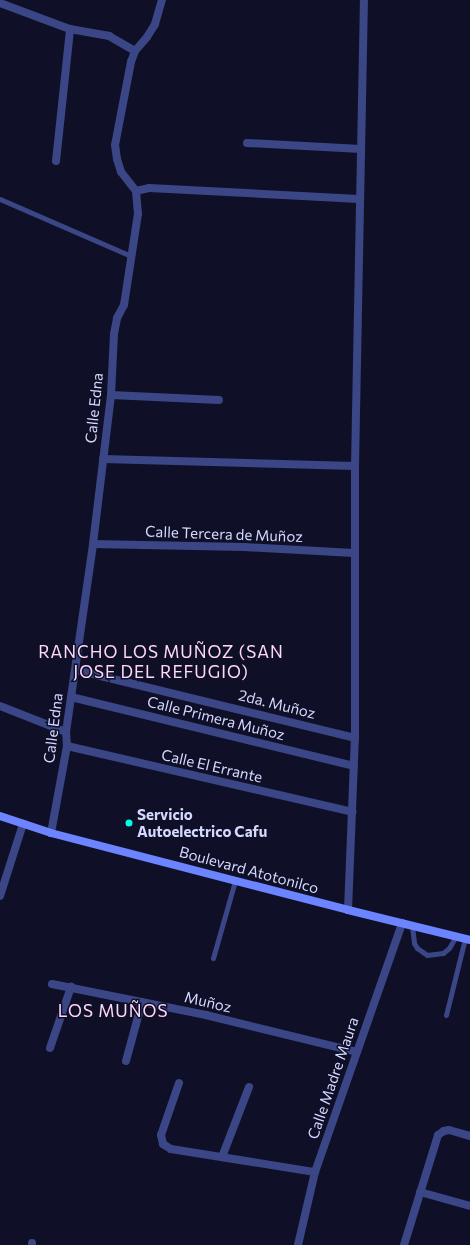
<!DOCTYPE html>
<html>
<head>
<meta charset="utf-8">
<style>
	body { margin:0 }
	#map { position:relative; width:470px; height:1245px; overflow:hidden; background:#0f1027; font-family:Commissioner,sans-serif }
	div>[style] { position:absolute }
	[style*='--x'] { left:calc(var(--x)*1px); top:calc(var(--y)*1px); width:calc(var(--w)*1px); rotate:calc(var(--a)*1deg) }
	.lane>* { height:5px; margin:-2.5px; padding:0 2.5px; transform-origin:2.5px; border-radius:2.5px; background:#3a4686 }
	.street>* { height:8px; margin:-4px; padding:0 4px; transform-origin:4px; border-radius:4px; background:#3a4686 }
	.secondary>* { height:8px; margin:-4px; padding:0 4px; transform-origin:4px; border-radius:4px; background:#6c84ff }
	.dots>* { width:11px; height:11px; translate:-50% -50%; box-sizing:border-box; border:2px solid #0f1027; border-radius:50% }
	span { translate:-50% -50%; white-space:nowrap; text-align:center; line-height:1.15; -webkit-text-stroke:3px #0f1027; paint-order:stroke }
	.street-label { font-size:15px; color:#d5d8ff }
	.poi-label { font-size:15px; color:#d5d8ff; font-weight:700 }
	.left { translate:0 -50%; text-align:left }
	.quarter-label { font-size:17px; color:#ffd7f8; letter-spacing:1px }
</style>
</head>
<body>
<div id="map">
	<div class="lane">
		<div style="--x:0;--y:199;--w:143;--a:23.5"></div>
		<div style="--x:412;--y:926;--w:17;--a:83"></div>
		<div style="--x:414;--y:943;--w:6;--a:59"></div>
		<div style="--x:417;--y:948;--w:12;--a:35"></div>
		<div style="--x:427;--y:955;--w:16;--a:-7"></div>
		<div style="--x:443;--y:953;--w:8;--a:-40"></div>
		<div style="--x:449;--y:948;--w:14;--a:-60"></div>
		<div style="--x:213;--y:958;--w:80;--a:-74.1"></div>
		<div style="--x:446;--y:1015;--w:79;--a:-76.1"></div>
	</div>
	<div class="street">
		<div style="--x:0;--y:3;--w:75;--a:20.4"></div>
		<div style="--x:70;--y:29;--w:40;--a:10"></div>
		<div style="--x:109;--y:36;--w:30;--a:30"></div>
		<div style="--x:247;--y:143;--w:114;--a:3"></div>
		<div style="--x:56;--y:161;--w:133;--a:-83.9"></div>
		<div style="--x:136;--y:191;--w:13;--a:-13"></div>
		<div style="--x:149;--y:188;--w:210;--a:3"></div>
		<div style="--x:111;--y:395;--w:108;--a:2.7"></div>
		<div style="--x:103;--y:459;--w:252;--a:1.6"></div>
		<div style="--x:93;--y:544;--w:151;--a:1.1"></div>
		<div style="--x:244;--y:547;--w:110;--a:3.1"></div>
		<div style="--x:76;--y:670;--w:287;--a:13.7"></div>
		<div style="--x:71;--y:697;--w:291;--a:13.7"></div>
		<div style="--x:0;--y:706;--w:71;--a:21.5"></div>
		<div style="--x:67;--y:746;--w:293;--a:13"></div>
		<div style="--x:51;--y:833;--w:88;--a:-79.6"></div>
		<div style="--x:67;--y:746;--w:14;--a:-94"></div>
		<div style="--x:66;--y:732;--w:190;--a:-81.8"></div>
		<div style="--x:93;--y:544;--w:150;--a:-83.1"></div>
		<div style="--x:111;--y:395;--w:61;--a:-87.2"></div>
		<div style="--x:114;--y:334;--w:16;--a:-79"></div>
		<div style="--x:117;--y:318;--w:15;--a:-62"></div>
		<div style="--x:124;--y:305;--w:92;--a:-81.3"></div>
		<div style="--x:138;--y:214;--w:23;--a:-95"></div>
		<div style="--x:136;--y:191;--w:24;--a:-128"></div>
		<div style="--x:121;--y:172;--w:14;--a:-107"></div>
		<div style="--x:117;--y:159;--w:14;--a:-98"></div>
		<div style="--x:115;--y:145;--w:85;--a:-79.1"></div>
		<div style="--x:131;--y:62;--w:12;--a:-70"></div>
		<div style="--x:135;--y:51;--w:18;--a:-49"></div>
		<div style="--x:147;--y:37;--w:15;--a:-58"></div>
		<div style="--x:155;--y:24;--w:25;--a:-74"></div>
		<div style="--x:0;--y:896;--w:76;--a:-72.3"></div>
		<div style="--x:348;--y:910;--w:172;--a:-87.7"></div>
		<div style="--x:355;--y:738;--w:272;--a:-90"></div>
		<div style="--x:355;--y:466;--w:466;--a:-88.9"></div>
		<div style="--x:52;--y:984;--w:157;--a:11.4"></div>
		<div style="--x:206;--y:1015;--w:155;--a:13.8"></div>
		<div style="--x:50;--y:1048;--w:65;--a:-71"></div>
		<div style="--x:126;--y:1061;--w:61;--a:-74.8"></div>
		<div style="--x:179;--y:1083;--w:55;--a:109.1"></div>
		<div style="--x:161;--y:1135;--w:9;--a:77"></div>
		<div style="--x:163;--y:1144;--w:9;--a:32"></div>
		<div style="--x:171;--y:1149;--w:146;--a:9.1"></div>
		<div style="--x:222;--y:1157;--w:75;--a:-68.9"></div>
		<div style="--x:420;--y:1192;--w:52;--a:15.6"></div>
		<div style="--x:32;--y:1245;--w:2;--a:-90"></div>
		<div style="--x:298;--y:1245;--w:75;--a:-76.9"></div>
		<div style="--x:315;--y:1172;--w:264;--a:-70.7"></div>
		<div style="--x:404;--y:1245;--w:115;--a:-72.8"></div>
		<div style="--x:438;--y:1135;--w:7;--a:-34"></div>
		<div style="--x:444;--y:1131;--w:5;--a:-11"></div>
		<div style="--x:449;--y:1130;--w:22;--a:16"></div>
	</div>
	<div class="secondary">
		<div style="--x:0;--y:816;--w:54;--a:18.4"></div>
		<div style="--x:51;--y:833;--w:307;--a:14.5"></div>
		<div style="--x:348;--y:910;--w:126;--a:13.8"></div>
	</div>
	<div class="dots">
		<div style="left:129px;top:823px;background:#01ffe8"></div>
	</div>
	<div class="street-label">
		<span style="left:94px;top:408px;rotate:-84deg">Calle Edna</span>
		<span style="left:224px;top:534px;rotate:2deg">Calle Tercera de Muñoz</span>
		<span style="left:277px;top:704px;rotate:14deg">2da. Muñoz</span>
		<span style="left:216px;top:718px;rotate:14deg">Calle Primera Muñoz</span>
		<span style="left:53px;top:728px;rotate:-83deg">Calle Edna</span>
		<span style="left:212px;top:766px;rotate:13deg">Calle El Errante</span>
		<span style="left:249px;top:870px;rotate:15deg">Boulevard Atotonilco</span>
		<span style="left:208px;top:1002px;rotate:13deg">Muñoz</span>
		<span style="left:333px;top:1078px;rotate:-71deg">Calle Madre Maura</span>
	</div>
	<div class="poi-label">
		<span class="left" style="left:137px;top:823px">Servicio<br>Autoelectrico Cafu</span>
	</div>
	<div class="quarter-label">
		<span style="left:161px;top:662px">RANCHO LOS MUÑOZ (SAN<br>JOSE DEL REFUGIO)</span>
		<span style="left:113px;top:1011px">LOS MUÑOS</span>
	</div>
</div>
</body>
</html>
